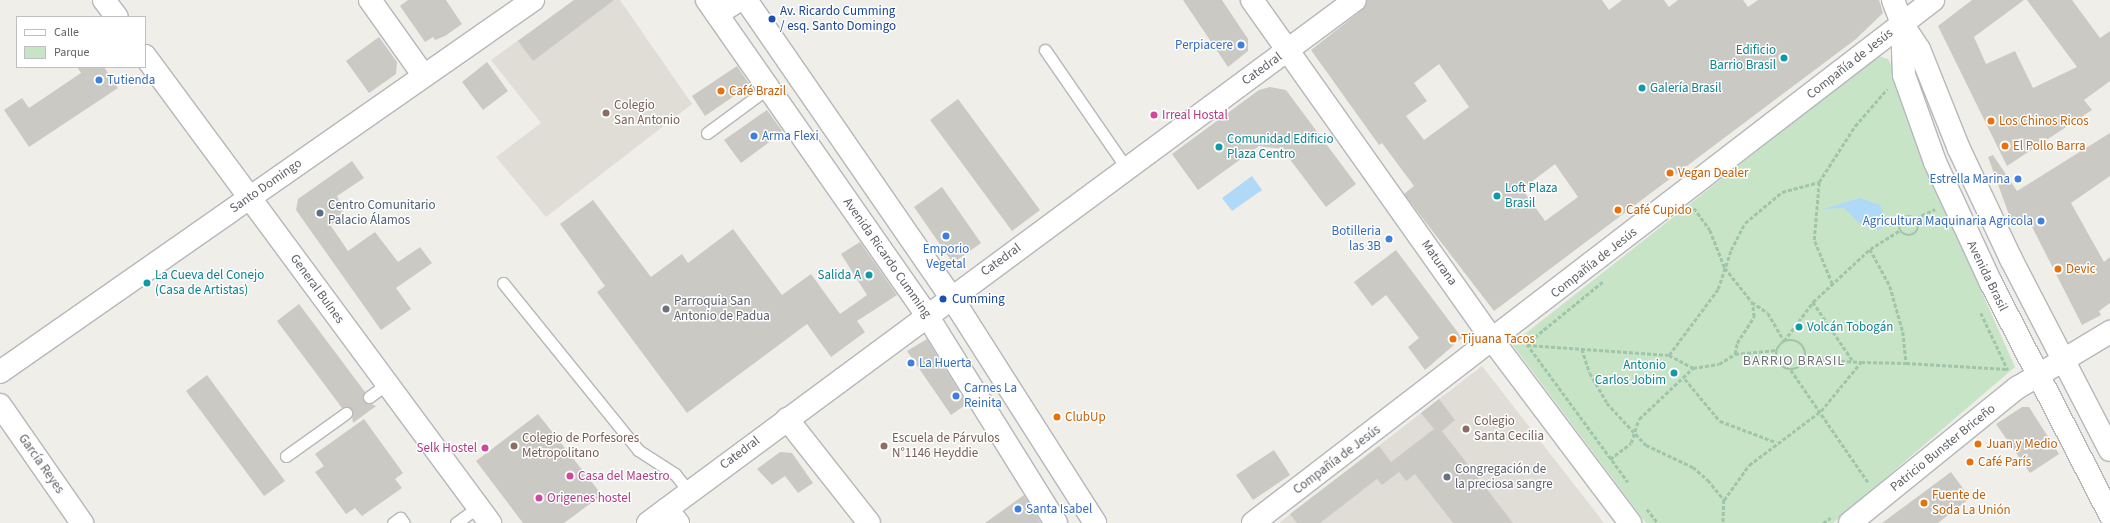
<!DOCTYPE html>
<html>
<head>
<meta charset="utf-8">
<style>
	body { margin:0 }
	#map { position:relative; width:2110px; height:523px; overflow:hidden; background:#f0eee8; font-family:"Source Sans 3",sans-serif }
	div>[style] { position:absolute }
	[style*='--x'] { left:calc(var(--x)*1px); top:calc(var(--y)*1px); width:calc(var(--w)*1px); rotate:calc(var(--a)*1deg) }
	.education>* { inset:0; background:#dfddd6 }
	.green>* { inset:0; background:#c7e4c7 }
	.water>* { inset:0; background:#b0d9f7 }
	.building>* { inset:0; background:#cbc9c4 }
	.path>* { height:2.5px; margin-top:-1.25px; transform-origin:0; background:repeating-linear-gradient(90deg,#a0c5ab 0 4px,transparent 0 6px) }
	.path>.ring { margin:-1.25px; padding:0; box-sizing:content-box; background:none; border:2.5px solid #a0c5ab; border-radius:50% }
	.roads { filter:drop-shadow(1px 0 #b5b7bb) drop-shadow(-1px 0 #b5b7bb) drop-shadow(0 1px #b5b7bb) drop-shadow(0 -1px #b5b7bb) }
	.service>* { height:11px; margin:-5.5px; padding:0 5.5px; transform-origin:5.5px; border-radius:5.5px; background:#fff }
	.minor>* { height:22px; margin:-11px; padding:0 11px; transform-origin:11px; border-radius:11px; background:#fff }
	.tertiary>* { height:22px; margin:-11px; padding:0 11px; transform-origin:11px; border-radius:11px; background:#fff }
	.secondary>* { height:22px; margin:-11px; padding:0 11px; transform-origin:11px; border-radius:11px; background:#fff }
	.dots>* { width:11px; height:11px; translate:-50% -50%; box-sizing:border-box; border:2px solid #fff; border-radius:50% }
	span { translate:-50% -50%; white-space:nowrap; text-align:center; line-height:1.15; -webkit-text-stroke:3px #fff; paint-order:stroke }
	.transit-label { font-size:13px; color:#164399 }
	.left { translate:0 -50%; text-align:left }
	.shop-label { font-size:13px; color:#366cbe }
	.right { translate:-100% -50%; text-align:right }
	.culture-label { font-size:13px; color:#0d838f }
	.street-label { font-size:13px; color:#5f6266 }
	.food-label { font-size:13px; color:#c56008 }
	.education-label { font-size:13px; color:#785e54 }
	.hotel-label { font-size:13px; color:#b23c85 }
	.service-label { font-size:13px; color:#4e5e75 }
	.worship-label { font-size:13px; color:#5b616d }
	.neighbourhood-label { font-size:14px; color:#707478; letter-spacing:1px }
	.legend { position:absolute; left:16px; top:16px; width:130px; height:52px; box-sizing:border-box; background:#fff; border:1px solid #bfc0c2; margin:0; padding:5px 7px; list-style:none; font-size:12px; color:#5f6266 }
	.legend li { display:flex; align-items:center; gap:8px; height:20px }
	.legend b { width:20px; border:1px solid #bfc0c2 }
</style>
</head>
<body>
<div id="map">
	<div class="education">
		<div style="clip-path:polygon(574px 0,620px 0,692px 104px,546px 217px,496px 157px,541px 123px,491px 60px)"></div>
		<div style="clip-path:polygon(1482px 366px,1604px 523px,1279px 523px)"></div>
	</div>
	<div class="green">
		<div style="clip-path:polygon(1878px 56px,1888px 59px,1893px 68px,1919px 151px,2015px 367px,1833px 523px,1646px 523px,1512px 344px)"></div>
	</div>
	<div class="water">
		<div style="clip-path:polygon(1252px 176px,1262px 190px,1232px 211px,1222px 198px)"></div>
		<div style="clip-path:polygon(1860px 198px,1880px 205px,1885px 219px,1880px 230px,1860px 224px,1844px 208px,1823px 209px)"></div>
	</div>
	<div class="building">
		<div style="clip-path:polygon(408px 0,446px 0,462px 24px,445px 36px,435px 40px,433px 37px,425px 42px,400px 6px)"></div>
		<div style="clip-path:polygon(574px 0,614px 0,533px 61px,518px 41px)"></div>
		<div style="clip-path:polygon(1183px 0,1222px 0,1248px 39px,1248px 51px,1228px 67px)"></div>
		<div style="clip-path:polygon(evenodd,1367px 0,1602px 0,1609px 10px,1622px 0,1664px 0,1669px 7px,1678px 0,1743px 0,1748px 7px,1758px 0,1879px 0,1883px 13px,1856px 39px,1494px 311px,1404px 194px,1414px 186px,1382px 143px,1379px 145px,1311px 50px,1362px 10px,1367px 0,1439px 64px,1469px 107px,1424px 140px,1406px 116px,1427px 101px,1414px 83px,1439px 64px,1367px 0,1555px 164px,1578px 197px,1545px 221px,1522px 189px,1555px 164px)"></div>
		<div style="clip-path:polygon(1972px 0,2024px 0,1974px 37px,1986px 64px,2015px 51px,2033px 88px,2077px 67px,2027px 0,2072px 0,2100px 38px,2110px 31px,2110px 81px,2084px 100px,2092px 110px,2007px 166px,1938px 26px)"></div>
		<div style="clip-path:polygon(379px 37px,397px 62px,396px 74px,369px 93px,346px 61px)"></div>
		<div style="clip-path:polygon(487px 62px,508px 91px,483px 110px,462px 82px)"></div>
		<div style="clip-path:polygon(737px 66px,750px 85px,705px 116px,692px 96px)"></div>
		<div style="clip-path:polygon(77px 67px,104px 67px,118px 88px,29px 147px,4px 110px,22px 98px,29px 108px,81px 73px)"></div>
		<div style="clip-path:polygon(1270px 87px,1286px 90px,1356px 184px,1326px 207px,1282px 149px,1259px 146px,1198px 190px,1172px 154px,1259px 90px)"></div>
		<div style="clip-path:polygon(958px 99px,1040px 210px,1012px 231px,930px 120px)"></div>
		<div style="clip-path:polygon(767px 110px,783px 132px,741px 163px,724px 140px)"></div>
		<div style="clip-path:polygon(2110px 133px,2110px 176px,2071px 203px,2104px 262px,2110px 257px,2110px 303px,2099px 311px,2101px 315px,2082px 325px,2027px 217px,2012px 223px,1988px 157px,1993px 155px,2017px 191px)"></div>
		<div style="clip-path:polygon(352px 161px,364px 178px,337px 196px,343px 211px,331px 226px,348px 251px,375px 232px,398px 262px,420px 247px,432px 263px,396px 288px,411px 309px,381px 330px,296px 210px,298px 199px)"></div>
		<div style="clip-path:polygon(942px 187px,981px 243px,953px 263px,914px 207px)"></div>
		<div style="clip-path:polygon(593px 200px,651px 277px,682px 254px,688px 263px,733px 229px,782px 295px,811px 274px,840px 314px,867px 295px,841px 254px,860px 242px,897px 295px,857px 321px,865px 332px,831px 357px,807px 324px,687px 413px,597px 292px,605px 286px,560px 224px)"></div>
		<div style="clip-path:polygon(1396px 250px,1462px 338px,1425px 370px,1408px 347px,1419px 338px,1386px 295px,1372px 306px,1354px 282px)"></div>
		<div style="clip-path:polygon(299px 304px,365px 392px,364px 401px,376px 406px,353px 423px,351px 409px,342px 408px,277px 321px)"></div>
		<div style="clip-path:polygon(927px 339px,967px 404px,951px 415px,907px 351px)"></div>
		<div style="clip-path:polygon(207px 375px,285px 481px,264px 496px,186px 391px)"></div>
		<div style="clip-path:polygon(1439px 399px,1455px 420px,1442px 431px,1513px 523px,1453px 523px,1415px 474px,1406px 481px,1394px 465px,1399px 472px,1382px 485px,1377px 479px,1320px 523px,1297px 523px,1290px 514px,1379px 446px,1391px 462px,1434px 429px,1421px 413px)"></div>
		<div style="clip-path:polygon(2022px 407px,2029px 407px,2059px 454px,2030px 473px,1996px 424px)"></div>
		<div style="clip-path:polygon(538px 414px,602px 495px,564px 523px,523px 523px,476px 461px)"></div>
		<div style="clip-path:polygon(364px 419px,403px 473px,395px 479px,402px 488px,362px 516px,355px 508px,346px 514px,315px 472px,324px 466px,315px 454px)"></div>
		<div style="clip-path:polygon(1274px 450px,1290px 475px,1253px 500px,1236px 475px)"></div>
		<div style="clip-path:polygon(780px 452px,792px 453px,813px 483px,798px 493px,785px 476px,772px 485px,757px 469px)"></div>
		<div style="clip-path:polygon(1951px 472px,1970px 498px,1938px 523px,1882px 523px)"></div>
		<div style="clip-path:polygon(1024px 495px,1041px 523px,985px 523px)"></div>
	</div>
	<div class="path">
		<div style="--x:1694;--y:208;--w:27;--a:54"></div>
		<div style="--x:1710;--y:230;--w:41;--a:68.5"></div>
		<div style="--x:1725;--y:268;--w:43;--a:51.5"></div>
		<div style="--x:1752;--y:302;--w:19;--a:35"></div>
		<div style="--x:1768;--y:313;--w:32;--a:60"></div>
		<div class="ring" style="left:1899px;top:216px;width:17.5px;height:17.5px"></div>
		<div style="--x:1916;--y:218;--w:21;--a:-25"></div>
		<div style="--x:1870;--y:249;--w:36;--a:-32"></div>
		<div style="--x:1603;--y:282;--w:98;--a:140.8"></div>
		<div style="--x:1527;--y:344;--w:171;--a:53.8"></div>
		<div style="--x:1832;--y:284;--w:48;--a:-112.2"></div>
		<div style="--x:1814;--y:240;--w:58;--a:-85.1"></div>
		<div style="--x:1819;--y:182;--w:67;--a:-57.3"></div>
		<div style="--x:1855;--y:126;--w:49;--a:-49.1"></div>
		<div style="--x:1813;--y:302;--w:71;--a:55.9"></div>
		<div style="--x:1981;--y:313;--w:63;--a:64.7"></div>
		<div class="ring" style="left:1776px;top:340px;width:27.5px;height:27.5px"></div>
		<div style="--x:1784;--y:341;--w:49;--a:-53.4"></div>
		<div style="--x:1813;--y:302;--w:78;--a:-42.9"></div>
		<div style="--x:1870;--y:249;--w:42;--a:61.6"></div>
		<div style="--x:1890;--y:286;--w:48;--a:74.2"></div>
		<div style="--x:1903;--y:332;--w:31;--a:84"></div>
		<div style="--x:1906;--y:363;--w:101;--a:3.4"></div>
		<div style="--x:1527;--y:345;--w:142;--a:4"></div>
		<div style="--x:1669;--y:355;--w:27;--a:28"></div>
		<div style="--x:1693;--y:368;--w:26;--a:-9"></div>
		<div style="--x:1719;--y:364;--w:19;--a:-32"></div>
		<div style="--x:1735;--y:354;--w:42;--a:-5.4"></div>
		<div style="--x:1582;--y:349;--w:25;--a:72"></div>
		<div style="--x:1590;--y:373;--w:34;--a:60"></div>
		<div style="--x:1607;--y:403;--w:57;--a:47.1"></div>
		<div style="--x:1646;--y:445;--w:52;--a:25.1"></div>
		<div style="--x:1693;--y:467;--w:20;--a:41"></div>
		<div style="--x:1708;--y:480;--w:26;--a:51"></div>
		<div style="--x:1724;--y:500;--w:23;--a:92"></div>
		<div style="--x:1735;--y:354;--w:11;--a:-80"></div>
		<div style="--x:1737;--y:343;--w:31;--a:-57"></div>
		<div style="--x:1754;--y:317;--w:15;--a:-98"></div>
		<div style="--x:1669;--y:355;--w:82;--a:-53.4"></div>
		<div style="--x:1718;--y:289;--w:41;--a:-71.6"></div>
		<div style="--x:1731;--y:250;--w:30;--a:-63"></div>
		<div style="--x:1745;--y:223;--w:48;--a:-40"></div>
		<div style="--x:1782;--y:192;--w:38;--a:-15"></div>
		<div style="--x:1805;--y:359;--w:56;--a:3.1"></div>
		<div style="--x:1791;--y:370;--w:136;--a:55.5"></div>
		<div style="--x:1685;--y:379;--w:55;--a:50.2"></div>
		<div style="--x:1720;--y:421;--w:60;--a:20.6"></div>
		<div style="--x:1610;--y:459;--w:26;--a:-37"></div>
		<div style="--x:1631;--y:443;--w:25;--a:-72"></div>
		<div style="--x:1639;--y:419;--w:74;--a:-43.4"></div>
		<div style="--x:1724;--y:500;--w:43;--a:-54.5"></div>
		<div style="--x:1749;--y:465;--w:90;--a:-36.9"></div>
		<div style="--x:1821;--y:411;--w:63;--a:-50.8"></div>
		<div style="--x:1861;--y:362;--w:45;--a:1.3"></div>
		<div style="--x:1647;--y:509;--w:18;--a:52"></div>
		<div style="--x:1823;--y:523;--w:9;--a:-36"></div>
	</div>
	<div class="roads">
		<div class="service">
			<div style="--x:1045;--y:50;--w:145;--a:55.4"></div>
			<div style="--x:707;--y:133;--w:76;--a:-36.4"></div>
			<div style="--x:503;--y:283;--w:215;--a:51"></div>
			<div style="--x:638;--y:450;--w:44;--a:33"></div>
			<div style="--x:675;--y:474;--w:23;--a:52"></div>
			<div style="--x:369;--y:397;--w:22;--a:-36"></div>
			<div style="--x:286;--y:456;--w:74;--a:-35.6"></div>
			<div style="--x:393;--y:523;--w:9;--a:-36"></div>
			<div style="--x:400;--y:518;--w:6;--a:51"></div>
			<div style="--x:456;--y:523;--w:27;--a:-36"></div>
		</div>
		<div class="minor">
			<div style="--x:370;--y:0;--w:93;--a:54.6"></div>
			<div style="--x:1252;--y:0;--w:418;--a:54.7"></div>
			<div style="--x:1493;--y:341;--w:228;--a:53"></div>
			<div style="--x:0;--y:372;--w:650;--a:-34.91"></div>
			<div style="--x:0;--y:405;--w:144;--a:55.2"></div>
			<div style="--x:787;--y:419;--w:132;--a:51.7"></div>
			<div style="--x:667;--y:509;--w:18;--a:52"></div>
			<div style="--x:1850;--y:523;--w:215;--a:-39"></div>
			<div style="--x:2017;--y:388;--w:109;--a:-31.1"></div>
		</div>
		<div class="tertiary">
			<div style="--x:104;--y:0;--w:21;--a:53"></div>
			<div style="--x:717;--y:14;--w:26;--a:-32"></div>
			<div style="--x:1902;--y:24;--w:30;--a:56"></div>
			<div style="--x:1919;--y:49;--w:108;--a:68.2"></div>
			<div style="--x:1959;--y:149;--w:122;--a:64.7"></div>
			<div style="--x:2011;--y:259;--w:215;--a:62.6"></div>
			<div style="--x:145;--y:56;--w:581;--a:53.54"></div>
			<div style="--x:1253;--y:523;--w:858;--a:-37.56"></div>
		</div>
		<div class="secondary">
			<div style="--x:707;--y:0;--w:383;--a:55.1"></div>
			<div style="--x:926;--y:314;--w:246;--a:58.1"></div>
			<div style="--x:746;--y:0;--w:372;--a:55.4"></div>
			<div style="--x:957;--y:306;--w:257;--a:57.5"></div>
			<div style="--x:1893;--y:0;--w:26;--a:69"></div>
			<div style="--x:1902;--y:24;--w:51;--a:87.8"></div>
			<div style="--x:1904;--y:75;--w:92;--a:70.4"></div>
			<div style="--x:1935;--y:162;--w:133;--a:65.2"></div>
			<div style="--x:1991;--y:283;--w:261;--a:62.8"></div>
			<div style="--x:648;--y:523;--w:879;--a:-36.49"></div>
		</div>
	</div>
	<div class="dots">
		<div style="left:772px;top:19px;background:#1a4fb4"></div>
		<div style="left:1241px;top:45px;background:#3f7fe0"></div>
		<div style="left:1784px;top:58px;background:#0f9aa8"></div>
		<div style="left:99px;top:80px;background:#3f7fe0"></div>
		<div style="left:1642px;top:88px;background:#0f9aa8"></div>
		<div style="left:721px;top:91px;background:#e8710a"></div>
		<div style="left:606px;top:113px;background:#8d6e63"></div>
		<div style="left:1154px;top:115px;background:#d1479c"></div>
		<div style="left:1991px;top:121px;background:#e8710a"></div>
		<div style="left:754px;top:136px;background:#3f7fe0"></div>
		<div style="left:2005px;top:146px;background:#e8710a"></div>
		<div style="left:1219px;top:147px;background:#0f9aa8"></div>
		<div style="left:1670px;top:173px;background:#e8710a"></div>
		<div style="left:2018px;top:179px;background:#3f7fe0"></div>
		<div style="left:1497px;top:196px;background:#0f9aa8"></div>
		<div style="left:1618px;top:210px;background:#e8710a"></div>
		<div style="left:320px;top:213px;background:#5c6f8a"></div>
		<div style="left:2041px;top:221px;background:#3f7fe0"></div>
		<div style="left:946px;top:236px;background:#3f7fe0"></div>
		<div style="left:1389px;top:239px;background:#3f7fe0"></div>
		<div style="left:2058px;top:269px;background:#e8710a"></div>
		<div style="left:869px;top:275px;background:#0f9aa8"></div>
		<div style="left:147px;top:283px;background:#0f9aa8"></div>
		<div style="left:943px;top:299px;background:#1a4fb4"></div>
		<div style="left:666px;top:309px;background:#6b7280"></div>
		<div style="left:1799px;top:327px;background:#0f9aa8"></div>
		<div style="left:1453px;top:339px;background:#e8710a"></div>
		<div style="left:911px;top:363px;background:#3f7fe0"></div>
		<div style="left:1674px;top:373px;background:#0f9aa8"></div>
		<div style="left:956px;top:396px;background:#3f7fe0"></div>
		<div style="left:1057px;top:417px;background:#e8710a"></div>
		<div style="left:1466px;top:429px;background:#8d6e63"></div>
		<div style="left:1978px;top:444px;background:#e8710a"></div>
		<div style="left:514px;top:446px;background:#8d6e63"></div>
		<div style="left:884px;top:446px;background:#8d6e63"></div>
		<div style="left:485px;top:448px;background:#d1479c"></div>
		<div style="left:1970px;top:462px;background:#e8710a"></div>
		<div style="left:570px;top:476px;background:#d1479c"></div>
		<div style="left:1447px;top:477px;background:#6b7280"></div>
		<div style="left:539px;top:498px;background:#d1479c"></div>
		<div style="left:1924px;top:503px;background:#e8710a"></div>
		<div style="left:1018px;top:509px;background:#3f7fe0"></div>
	</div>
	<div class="transit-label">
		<span class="left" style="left:780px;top:19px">Av. Ricardo Cumming<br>/ esq. Santo Domingo</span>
		<span class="left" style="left:952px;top:299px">Cumming</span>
	</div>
	<div class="shop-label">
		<span class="right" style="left:1233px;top:45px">Perpiacere</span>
		<span class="left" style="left:107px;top:80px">Tutienda</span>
		<span class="left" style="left:762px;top:136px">Arma Flexi</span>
		<span class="right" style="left:2010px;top:179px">Estrella Marina</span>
		<span class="right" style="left:2033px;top:221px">Agricultura Maquinaria Agricola</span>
		<span class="right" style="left:1381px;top:239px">Botilleria<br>las 3B</span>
		<span style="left:946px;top:257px">Emporio<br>Vegetal</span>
		<span class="left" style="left:919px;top:363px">La Huerta</span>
		<span class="left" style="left:964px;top:396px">Carnes La<br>Reinita</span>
		<span class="left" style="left:1026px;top:509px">Santa Isabel</span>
	</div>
	<div class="culture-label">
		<span class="right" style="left:1776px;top:58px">Edificio<br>Barrio Brasil</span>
		<span class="left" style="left:1650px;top:88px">Galería Brasil</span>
		<span class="left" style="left:1227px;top:147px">Comunidad Edificio<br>Plaza Centro</span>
		<span class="left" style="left:1505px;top:196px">Loft Plaza<br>Brasil</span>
		<span class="right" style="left:861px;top:275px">Salida A</span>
		<span class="left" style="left:155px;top:283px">La Cueva del Conejo<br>(Casa de Artistas)</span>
		<span class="left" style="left:1807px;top:327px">Volcán Tobogán</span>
		<span class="right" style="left:1666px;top:373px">Antonio<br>Carlos Jobim</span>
	</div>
	<div class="street-label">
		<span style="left:1850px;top:64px;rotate:-38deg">Compañía de Jesús</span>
		<span style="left:1262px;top:69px;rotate:-36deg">Catedral</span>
		<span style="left:266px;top:186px;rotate:-35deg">Santo Domingo</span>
		<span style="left:887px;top:258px;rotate:55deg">Avenida Ricardo Cumming</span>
		<span style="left:1001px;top:260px;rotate:-36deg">Catedral</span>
		<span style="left:1439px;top:263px;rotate:55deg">Maturana</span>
		<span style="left:1594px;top:263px;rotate:-38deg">Compañía de Jesús</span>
		<span style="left:1987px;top:276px;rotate:64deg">Avenida Brasil</span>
		<span style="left:317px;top:289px;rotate:54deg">General Bulnes</span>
		<span style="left:1943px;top:448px;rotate:-39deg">Patricio Bunster Briceño</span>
		<span style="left:740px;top:453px;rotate:-37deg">Catedral</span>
		<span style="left:1337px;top:460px;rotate:-37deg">Compañía de Jesús</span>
		<span style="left:41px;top:464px;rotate:55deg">García Reyes</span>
	</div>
	<div class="food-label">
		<span class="left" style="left:729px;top:91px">Café Brazil</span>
		<span class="left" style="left:1999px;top:121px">Los Chinos Ricos</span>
		<span class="left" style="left:2013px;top:146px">El Pollo Barra</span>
		<span class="left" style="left:1678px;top:173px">Vegan Dealer</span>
		<span class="left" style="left:1626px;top:210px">Café Cupido</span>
		<span class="left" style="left:2066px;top:269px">Devic</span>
		<span class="left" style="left:1461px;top:339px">Tijuana Tacos</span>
		<span class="left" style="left:1065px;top:417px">ClubUp</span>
		<span class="left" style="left:1986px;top:444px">Juan y Medio</span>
		<span class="left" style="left:1978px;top:462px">Café París</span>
		<span class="left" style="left:1932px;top:503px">Fuente de<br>Soda La Unión</span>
	</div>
	<div class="education-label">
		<span class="left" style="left:614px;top:113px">Colegio<br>San Antonio</span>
		<span class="left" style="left:1474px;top:429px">Colegio<br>Santa Cecilia</span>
		<span class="left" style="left:522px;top:446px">Colegio de Porfesores<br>Metropolitano</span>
		<span class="left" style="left:892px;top:446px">Escuela de Párvulos<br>N°1146 Heyddie</span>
	</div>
	<div class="hotel-label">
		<span class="left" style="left:1162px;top:115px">Irreal Hostal</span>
		<span class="right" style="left:477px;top:448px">Selk Hostel</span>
		<span class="left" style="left:578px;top:476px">Casa del Maestro</span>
		<span class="left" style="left:547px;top:498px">Origenes hostel</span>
	</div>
	<div class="service-label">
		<span class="left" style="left:328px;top:213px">Centro Comunitario<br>Palacio Álamos</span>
	</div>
	<div class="worship-label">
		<span class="left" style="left:674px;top:309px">Parroquia San<br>Antonio de Padua</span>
		<span class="left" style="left:1455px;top:477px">Congregación de<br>la preciosa sangre</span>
	</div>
	<div class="neighbourhood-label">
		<span style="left:1794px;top:361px">BARRIO BRASIL</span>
	</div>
	<ul class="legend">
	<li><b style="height:5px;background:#fff"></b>Calle</li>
	<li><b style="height:11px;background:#c7e4c7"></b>Parque</li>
	</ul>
</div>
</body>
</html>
